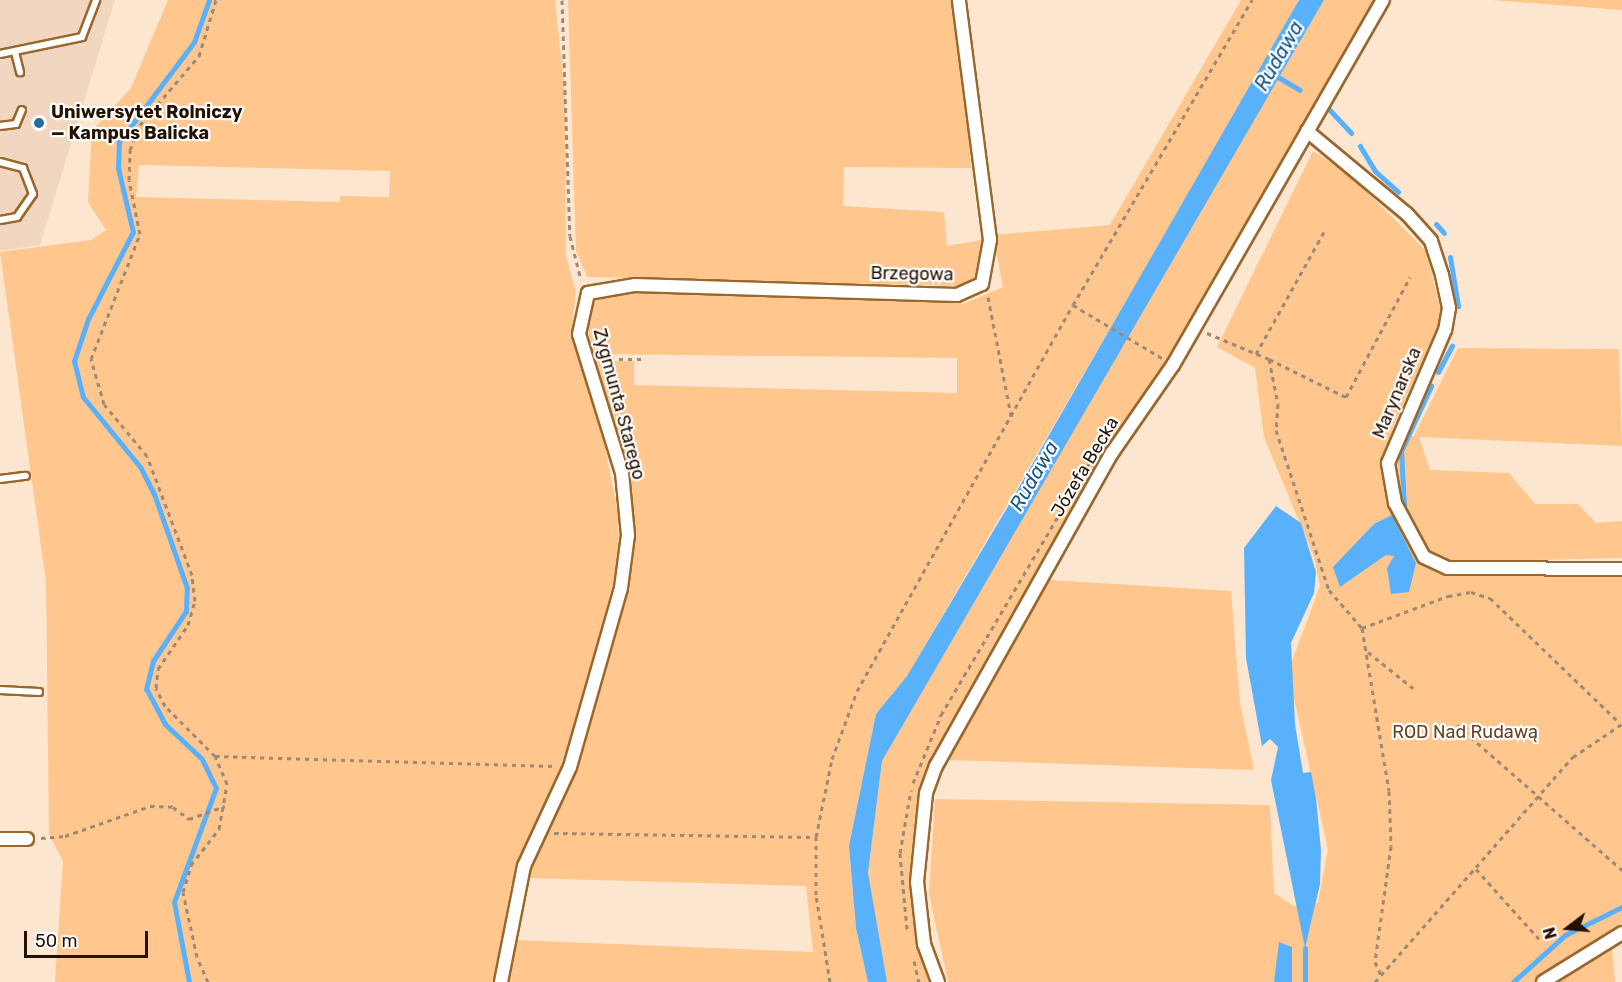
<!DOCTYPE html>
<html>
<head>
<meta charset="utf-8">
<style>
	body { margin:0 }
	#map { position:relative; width:1622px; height:982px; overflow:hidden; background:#fde6cf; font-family:Rubik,sans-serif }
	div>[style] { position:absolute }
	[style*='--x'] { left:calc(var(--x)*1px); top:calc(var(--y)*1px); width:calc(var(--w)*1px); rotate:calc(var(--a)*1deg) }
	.built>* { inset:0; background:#f1d7bf }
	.green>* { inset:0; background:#ffc68d }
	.water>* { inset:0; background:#58b1fa }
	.stream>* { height:5px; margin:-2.5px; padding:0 2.5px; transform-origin:2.5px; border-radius:2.5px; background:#58b1fa }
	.path>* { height:3px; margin-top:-1.5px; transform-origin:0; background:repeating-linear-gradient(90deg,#9f8975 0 4.5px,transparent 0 9px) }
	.roads { filter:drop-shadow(2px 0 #9a672d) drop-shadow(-2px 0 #9a672d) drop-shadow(0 2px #9a672d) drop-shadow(0 -2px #9a672d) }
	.service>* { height:6px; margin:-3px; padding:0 3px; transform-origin:3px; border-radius:3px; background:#fff }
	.minor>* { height:12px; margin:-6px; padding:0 6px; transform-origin:6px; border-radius:6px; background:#fff }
	.dots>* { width:16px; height:16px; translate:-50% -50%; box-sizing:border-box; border:3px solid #fff; border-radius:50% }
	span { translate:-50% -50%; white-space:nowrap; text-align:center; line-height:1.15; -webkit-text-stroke:4.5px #fff; paint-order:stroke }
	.poi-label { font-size:18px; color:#251100; font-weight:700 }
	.left { translate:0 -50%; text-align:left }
	.street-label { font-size:18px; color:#251100 }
	.park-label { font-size:18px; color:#634320 }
	.water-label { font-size:20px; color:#165686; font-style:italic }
	.north { position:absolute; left:1538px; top:898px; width:60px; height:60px; -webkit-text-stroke:4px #fff; paint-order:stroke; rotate:254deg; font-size:16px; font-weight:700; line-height:24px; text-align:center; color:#251100 }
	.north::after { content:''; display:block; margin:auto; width:21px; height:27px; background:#251100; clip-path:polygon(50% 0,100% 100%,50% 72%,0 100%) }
	.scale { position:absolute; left:24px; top:931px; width:124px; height:27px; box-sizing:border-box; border:3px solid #251100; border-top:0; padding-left:8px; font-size:18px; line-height:21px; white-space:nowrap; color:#251100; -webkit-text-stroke:4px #fff; paint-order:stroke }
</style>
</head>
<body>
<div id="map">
	<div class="built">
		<div style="clip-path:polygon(0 0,115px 0,40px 245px,0 251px)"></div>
	</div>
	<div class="green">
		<div style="clip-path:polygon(evenodd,168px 0,555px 0,565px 94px,566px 256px,576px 292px,572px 326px,603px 437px,618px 514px,619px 559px,574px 734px,511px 885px,494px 982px,55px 982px,63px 861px,49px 834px,46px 582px,0 252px,91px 240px,106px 230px,88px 202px,92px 131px,131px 88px,168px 0,139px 165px,390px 171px,389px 197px,340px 196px,340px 202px,136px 197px,139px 165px)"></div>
		<div style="clip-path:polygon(568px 0,959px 0,971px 168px,844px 167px,843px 206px,944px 212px,947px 246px,982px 240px,977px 278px,966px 286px,587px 277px,576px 251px)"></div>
		<div style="clip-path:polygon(1241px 0,1299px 0,1262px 68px,1233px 154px,1324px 0,1379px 0,943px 740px,925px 784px,917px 830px,933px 982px,887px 982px,878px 945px,868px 873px,882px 761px,1151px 294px,1138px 281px,907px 676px,876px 714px,849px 846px,856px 928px,868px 982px,507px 982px,515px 940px,813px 952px,806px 886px,525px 878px,573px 772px,629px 581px,630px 527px,593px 361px,634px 361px,634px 385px,957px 393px,957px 358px,591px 354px,587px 313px,594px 299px,638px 291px,937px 296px,963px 304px,1003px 287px,993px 235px,1110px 225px)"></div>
		<div style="clip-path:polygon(1491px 0,1622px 0,1622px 10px)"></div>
		<div style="clip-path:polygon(1313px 151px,1349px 174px,1426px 251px,1442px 316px,1393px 427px,1383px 465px,1397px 517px,1422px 565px,1442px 575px,1622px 576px,1622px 923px,1534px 982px,948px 982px,929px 894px,935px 799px,1270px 805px,1274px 893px,1294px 906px,1318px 903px,1328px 849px,1288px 672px,1320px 586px,1314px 557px,1264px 437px,1255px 368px,1217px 347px)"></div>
		<div style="clip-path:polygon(1458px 348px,1619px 349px,1622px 446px,1419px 437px,1430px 470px,1509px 473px,1535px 504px,1578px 504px,1596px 523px,1622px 521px,1622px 558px,1448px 562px,1432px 556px,1402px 501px,1397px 464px,1403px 436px,1414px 436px)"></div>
		<div style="clip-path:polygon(1049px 580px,1231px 591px,1240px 703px,1254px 770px,947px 760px)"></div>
		<div style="clip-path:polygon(1612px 946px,1615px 982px,1556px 982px,1561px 976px)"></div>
	</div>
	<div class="water">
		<div style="clip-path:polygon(1299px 0,1324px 0,882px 761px,868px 873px,887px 982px,868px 982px,856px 928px,849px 846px,876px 714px,907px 676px,1010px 503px)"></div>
		<div style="clip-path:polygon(1276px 506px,1301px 523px,1316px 572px,1314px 593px,1291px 643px,1295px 724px,1303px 773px,1311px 772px,1316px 798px,1321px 850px,1320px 884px,1305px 948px,1271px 780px,1278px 747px,1270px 739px,1262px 746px,1246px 658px,1244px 548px)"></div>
		<div style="clip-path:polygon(1392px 515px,1416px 563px,1409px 592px,1391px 594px,1387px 568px,1394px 556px,1386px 555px,1340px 587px,1333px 567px,1374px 524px)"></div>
		<div style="clip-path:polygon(1279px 942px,1292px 947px,1292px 982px,1274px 982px)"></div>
	</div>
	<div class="stream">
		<div style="--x:1273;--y:74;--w:31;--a:31"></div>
		<div style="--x:1326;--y:106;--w:37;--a:47"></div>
		<div style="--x:1360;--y:146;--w:29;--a:59"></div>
		<div style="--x:1375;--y:171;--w:31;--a:42"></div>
		<div style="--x:1436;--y:224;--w:12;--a:48"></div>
		<div style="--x:1450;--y:257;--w:50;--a:80.7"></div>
		<div style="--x:1438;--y:372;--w:30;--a:-62"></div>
		<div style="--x:1404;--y:505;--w:54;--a:-93.2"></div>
		<div style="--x:1401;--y:451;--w:72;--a:-65.2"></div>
		<div style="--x:1305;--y:948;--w:34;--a:90"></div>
		<div style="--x:189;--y:982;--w:81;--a:-100.6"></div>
		<div style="--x:174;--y:902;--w:121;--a:-69.8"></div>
		<div style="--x:216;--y:788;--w:32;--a:-116"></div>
		<div style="--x:202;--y:759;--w:51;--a:-136.6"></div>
		<div style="--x:165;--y:724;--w:40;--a:-118"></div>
		<div style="--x:146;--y:689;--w:29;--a:-76"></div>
		<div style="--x:153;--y:661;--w:60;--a:-56.6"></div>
		<div style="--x:186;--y:611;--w:23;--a:-88"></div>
		<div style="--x:187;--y:588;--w:100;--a:-109.3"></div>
		<div style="--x:154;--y:494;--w:29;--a:-117"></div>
		<div style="--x:141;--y:468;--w:92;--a:-129.2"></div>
		<div style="--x:83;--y:397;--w:37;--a:-104"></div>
		<div style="--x:74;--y:361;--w:44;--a:-71.6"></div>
		<div style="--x:88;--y:319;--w:98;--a:-62.7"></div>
		<div style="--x:133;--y:232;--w:66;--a:-103.2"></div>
		<div style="--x:118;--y:168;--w:26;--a:-88"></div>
		<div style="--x:119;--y:142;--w:125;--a:-53.1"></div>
		<div style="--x:194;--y:42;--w:45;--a:-70.3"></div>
		<div style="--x:1513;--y:982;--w:70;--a:-42.1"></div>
		<div style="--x:1565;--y:935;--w:64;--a:-26.2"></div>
	</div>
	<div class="path">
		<div style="--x:562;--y:0;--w:236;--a:88.1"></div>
		<div style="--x:570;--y:236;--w:45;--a:76"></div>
		<div style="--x:988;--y:297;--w:126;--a:79"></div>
		<div style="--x:1073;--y:305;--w:104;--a:30.8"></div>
		<div style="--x:1207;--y:333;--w:67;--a:22.8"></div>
		<div style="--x:1269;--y:359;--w:46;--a:78.7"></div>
		<div style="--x:1278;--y:404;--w:26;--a:94"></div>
		<div style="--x:1276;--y:430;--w:169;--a:71.7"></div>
		<div style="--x:1329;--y:590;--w:50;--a:49"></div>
		<div style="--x:1362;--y:628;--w:165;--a:80.6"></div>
		<div style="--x:1389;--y:791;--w:55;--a:87.9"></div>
		<div style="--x:1391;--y:846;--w:117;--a:97.9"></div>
		<div style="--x:1375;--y:962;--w:14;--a:65"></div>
		<div style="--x:1256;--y:354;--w:142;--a:-60.9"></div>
		<div style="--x:601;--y:359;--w:43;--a:0"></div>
		<div style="--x:1269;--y:359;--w:86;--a:26.3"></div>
		<div style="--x:1346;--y:397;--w:136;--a:-61.9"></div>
		<div style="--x:1362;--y:628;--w:92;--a:-20.4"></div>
		<div style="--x:1448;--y:596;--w:23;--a:-10"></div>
		<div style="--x:1471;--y:592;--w:20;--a:18"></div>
		<div style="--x:1490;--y:598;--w:180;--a:43.9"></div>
		<div style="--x:1368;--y:652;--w:58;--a:38.7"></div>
		<div style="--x:1457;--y:725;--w:220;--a:41.3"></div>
		<div style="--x:215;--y:756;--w:341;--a:1.7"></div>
		<div style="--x:913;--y:783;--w:74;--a:-67.6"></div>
		<div style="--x:941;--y:715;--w:327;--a:-59.5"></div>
		<div style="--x:554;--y:833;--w:262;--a:0.9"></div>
		<div style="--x:41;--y:838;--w:24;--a:-5"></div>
		<div style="--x:65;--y:836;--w:90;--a:-19.4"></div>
		<div style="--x:150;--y:806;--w:23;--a:2"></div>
		<div style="--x:173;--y:807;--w:20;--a:37"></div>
		<div style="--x:189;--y:819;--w:38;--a:-20"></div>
		<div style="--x:1476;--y:869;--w:94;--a:48"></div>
		<div style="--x:907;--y:929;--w:76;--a:-95.3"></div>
		<div style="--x:900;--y:853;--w:64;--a:-80.1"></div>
		<div style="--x:914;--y:961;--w:22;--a:77"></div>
		<div style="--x:208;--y:982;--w:27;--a:-114"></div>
		<div style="--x:197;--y:957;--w:66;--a:-102.2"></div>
		<div style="--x:183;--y:892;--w:28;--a:-73"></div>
		<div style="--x:191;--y:865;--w:46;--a:-52.1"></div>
		<div style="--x:219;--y:829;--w:46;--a:-79.9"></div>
		<div style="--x:227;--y:784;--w:30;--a:-113"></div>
		<div style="--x:215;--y:756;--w:71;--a:-135"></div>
		<div style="--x:165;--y:706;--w:20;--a:-117"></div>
		<div style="--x:156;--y:688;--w:19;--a:-84"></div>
		<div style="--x:158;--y:669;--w:53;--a:-55.7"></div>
		<div style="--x:188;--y:625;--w:25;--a:-74"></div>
		<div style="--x:195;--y:601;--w:26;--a:-97"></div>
		<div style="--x:192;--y:575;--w:127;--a:-110.7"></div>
		<div style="--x:147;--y:456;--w:67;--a:-129.6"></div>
		<div style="--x:104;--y:404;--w:47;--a:-106.1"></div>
		<div style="--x:91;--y:359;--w:134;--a:-68.6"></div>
		<div style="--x:140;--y:234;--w:55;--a:-101.5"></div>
		<div style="--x:129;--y:180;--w:30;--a:-88"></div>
		<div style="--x:130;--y:150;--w:27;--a:-68"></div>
		<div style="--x:140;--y:125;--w:91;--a:-49.5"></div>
		<div style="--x:199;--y:56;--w:59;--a:-73.1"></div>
		<div style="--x:830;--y:982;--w:88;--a:-99.1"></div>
		<div style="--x:816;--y:895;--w:58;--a:-90"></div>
		<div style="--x:816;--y:837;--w:80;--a:-78.4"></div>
		<div style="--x:832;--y:759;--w:72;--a:-69.8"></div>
		<div style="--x:857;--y:691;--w:442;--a:-60.8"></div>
		<div style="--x:1073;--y:305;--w:354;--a:-59.6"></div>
		<div style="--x:1375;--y:982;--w:300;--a:-48.7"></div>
		<div style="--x:1573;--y:757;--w:59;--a:-34"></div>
	</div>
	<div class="roads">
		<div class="service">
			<div style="--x:15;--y:52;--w:21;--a:76"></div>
			<div style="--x:0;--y:54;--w:84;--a:-11.7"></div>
			<div style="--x:82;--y:37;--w:40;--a:-69"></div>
			<div style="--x:0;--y:126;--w:16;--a:-7"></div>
			<div style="--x:16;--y:124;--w:15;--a:-67"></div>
			<div style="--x:0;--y:162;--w:24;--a:15"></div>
			<div style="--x:23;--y:168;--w:28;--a:69"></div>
			<div style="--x:33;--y:194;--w:28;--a:125"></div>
			<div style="--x:17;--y:217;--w:17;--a:170"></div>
			<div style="--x:0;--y:479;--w:26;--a:-7"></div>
			<div style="--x:0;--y:690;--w:39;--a:3"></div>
		</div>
		<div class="minor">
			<div style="--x:1307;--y:131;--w:130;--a:39.7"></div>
			<div style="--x:1407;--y:214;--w:36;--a:48"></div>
			<div style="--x:1431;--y:241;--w:36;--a:72"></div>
			<div style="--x:1442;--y:275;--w:34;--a:78"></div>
			<div style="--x:1449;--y:308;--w:22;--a:100"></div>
			<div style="--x:1445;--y:330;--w:145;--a:113.2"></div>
			<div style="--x:1388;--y:463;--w:41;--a:80.1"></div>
			<div style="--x:1395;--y:503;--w:61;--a:61.8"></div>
			<div style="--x:1424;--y:557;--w:26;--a:25"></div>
			<div style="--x:1448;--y:568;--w:174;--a:0.3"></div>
			<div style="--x:0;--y:839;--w:27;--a:0"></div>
			<div style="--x:501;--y:982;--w:118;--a:-78.8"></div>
			<div style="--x:524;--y:866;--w:109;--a:-65.1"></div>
			<div style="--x:570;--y:767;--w:186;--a:-74.1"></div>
			<div style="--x:621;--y:588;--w:53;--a:-82.5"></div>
			<div style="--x:628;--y:535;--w:62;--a:-95.5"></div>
			<div style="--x:622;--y:473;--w:145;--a:-107.2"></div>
			<div style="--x:579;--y:334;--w:42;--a:-77.6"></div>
			<div style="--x:588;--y:293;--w:48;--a:-9.7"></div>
			<div style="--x:635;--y:285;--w:322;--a:1.8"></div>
			<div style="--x:957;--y:295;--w:27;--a:-24"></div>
			<div style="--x:982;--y:284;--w:45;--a:-79.7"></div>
			<div style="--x:990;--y:240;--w:242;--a:-97.4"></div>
			<div style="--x:938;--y:982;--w:40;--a:-110.2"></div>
			<div style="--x:924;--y:944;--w:62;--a:-96.4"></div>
			<div style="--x:917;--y:882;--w:89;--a:-84.2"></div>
			<div style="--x:926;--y:793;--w:29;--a:-70"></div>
			<div style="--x:936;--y:766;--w:359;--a:-60.7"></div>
			<div style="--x:1112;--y:453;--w:107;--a:-55.3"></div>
			<div style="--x:1173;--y:365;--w:421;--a:-60.1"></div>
			<div style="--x:1543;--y:982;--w:93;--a:-31.8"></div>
		</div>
	</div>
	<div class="dots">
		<div style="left:39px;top:123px;background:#276ba0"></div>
	</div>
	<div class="poi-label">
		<span class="left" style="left:51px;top:123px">Uniwersytet Rolniczy<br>— Kampus Balicka</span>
	</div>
	<div class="street-label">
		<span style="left:912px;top:274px;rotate:1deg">Brzegowa</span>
		<span style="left:1397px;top:393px;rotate:-67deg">Marynarska</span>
		<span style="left:619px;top:404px;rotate:75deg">Zygmunta Starego</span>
		<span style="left:1085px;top:467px;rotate:-59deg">Józefa Becka</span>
	</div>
	<div class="park-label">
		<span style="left:1465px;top:732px">ROD Nad Rudawą</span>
	</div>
	<div class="water-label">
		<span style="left:1279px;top:56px;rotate:-60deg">Rudawa</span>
		<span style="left:1034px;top:476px;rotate:-60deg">Rudawa</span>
	</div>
	<div class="north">N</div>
	<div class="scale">50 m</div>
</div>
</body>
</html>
